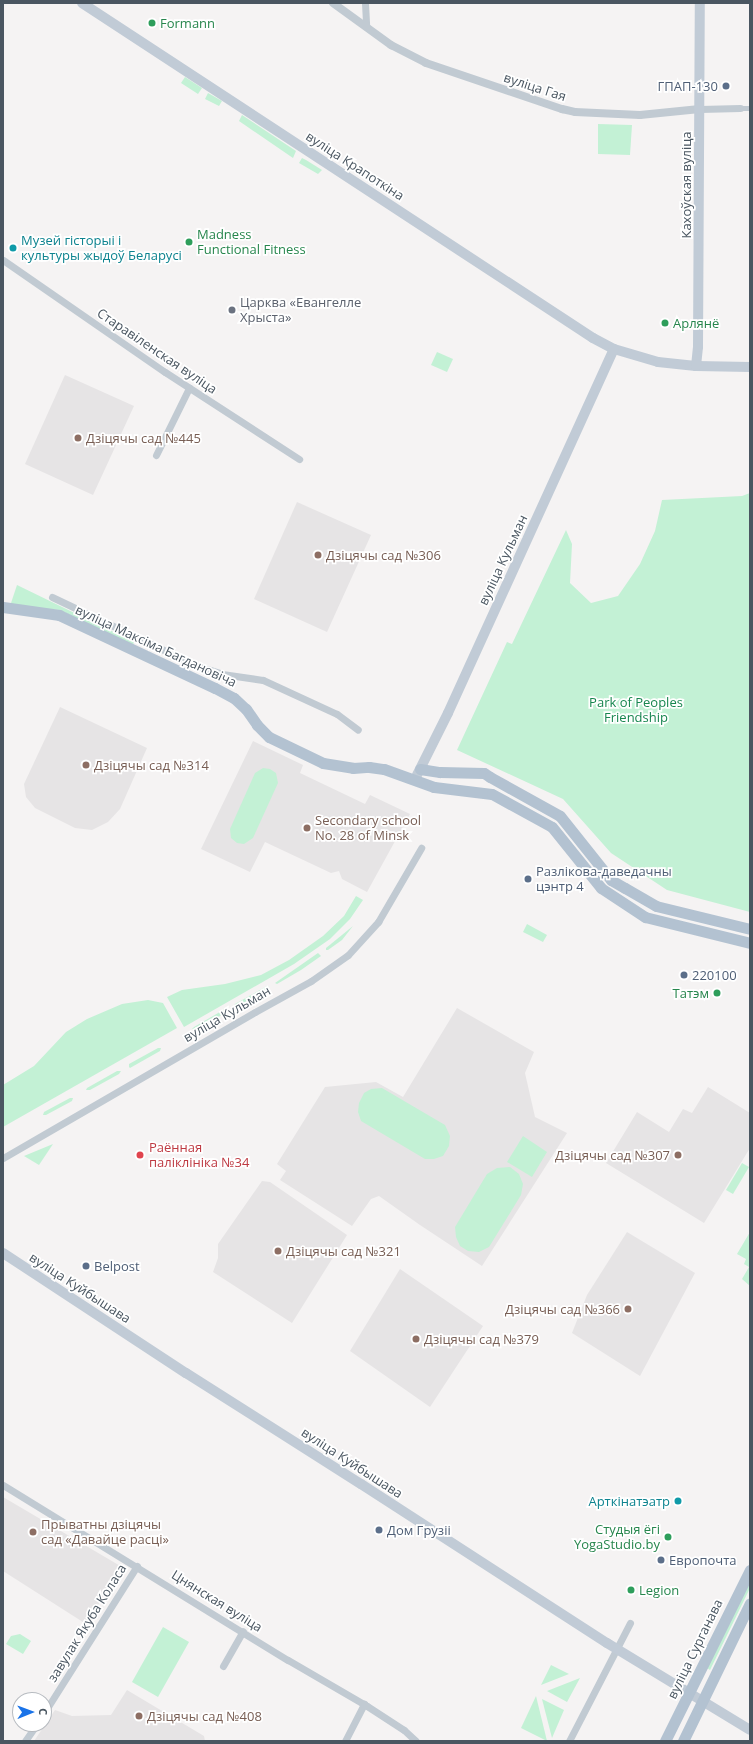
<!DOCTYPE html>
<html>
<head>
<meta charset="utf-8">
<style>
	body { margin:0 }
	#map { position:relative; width:753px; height:1744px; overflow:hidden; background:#f5f3f3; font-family:"Open Sans",sans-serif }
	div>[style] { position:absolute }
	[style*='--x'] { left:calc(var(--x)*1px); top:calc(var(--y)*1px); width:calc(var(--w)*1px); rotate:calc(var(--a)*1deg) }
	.education>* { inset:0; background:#e6e4e5 }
	.green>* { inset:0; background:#c3f1d5 }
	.pedestrian>* { height:5px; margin:-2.5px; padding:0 2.5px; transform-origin:2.5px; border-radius:2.5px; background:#c1cad2 }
	.minor>* { height:7px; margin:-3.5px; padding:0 3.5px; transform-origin:3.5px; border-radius:3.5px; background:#c1cad2 }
	.tertiary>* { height:8px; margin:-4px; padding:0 4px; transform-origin:4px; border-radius:4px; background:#c1cad2 }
	.secondary>* { height:10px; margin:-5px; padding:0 5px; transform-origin:5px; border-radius:5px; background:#c1cbd6 }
	.primary>* { height:11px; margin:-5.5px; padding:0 5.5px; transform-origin:5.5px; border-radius:5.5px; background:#b3c2d1 }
	.dots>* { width:11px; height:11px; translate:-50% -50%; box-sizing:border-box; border:2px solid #fff; border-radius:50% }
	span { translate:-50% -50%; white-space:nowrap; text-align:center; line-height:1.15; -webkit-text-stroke:3.5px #fff; paint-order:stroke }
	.leisure-label { font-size:13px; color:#27864d }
	.left { translate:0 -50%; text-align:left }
	.right { translate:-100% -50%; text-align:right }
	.service-label { font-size:13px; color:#4e5e75 }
	.street-label { font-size:13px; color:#4a5661 }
	.culture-label { font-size:13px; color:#0d838f }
	.worship-label { font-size:13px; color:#5b616d }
	.education-label { font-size:13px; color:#785e54 }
	.park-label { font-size:13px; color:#17864f }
	.health-label { font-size:13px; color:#be3a42 }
	.frame { position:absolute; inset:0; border:4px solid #4a5661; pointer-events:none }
	.north { position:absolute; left:12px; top:1692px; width:40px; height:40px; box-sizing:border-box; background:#fff; border:1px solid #b7bbc0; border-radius:50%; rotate:89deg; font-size:11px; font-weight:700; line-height:16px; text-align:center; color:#4a5661 }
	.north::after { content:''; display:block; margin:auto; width:14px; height:18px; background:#1a73e8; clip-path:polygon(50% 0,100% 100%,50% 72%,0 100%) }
</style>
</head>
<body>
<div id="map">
	<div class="education">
		<div style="clip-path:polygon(65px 375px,134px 406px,93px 495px,25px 464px)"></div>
		<div style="clip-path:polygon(297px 502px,371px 535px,327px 632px,254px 599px)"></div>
		<div style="clip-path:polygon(60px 707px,147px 748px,120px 809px,108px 822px,92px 830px,75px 828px,35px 808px,26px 797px,24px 784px)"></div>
		<div style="clip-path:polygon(253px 741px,303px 765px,300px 773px,365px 804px,370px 795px,410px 814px,367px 892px,342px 879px,339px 871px,331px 873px,265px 842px,250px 872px,201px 849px)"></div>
		<div style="clip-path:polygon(457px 1008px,534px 1052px,525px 1073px,535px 1117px,567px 1133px,482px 1266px,420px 1225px,379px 1196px,371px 1199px,352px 1226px,280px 1180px,286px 1171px,277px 1164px,325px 1087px,376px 1082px,403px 1097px)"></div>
		<div style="clip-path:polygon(708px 1087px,750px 1113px,750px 1148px,704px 1223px,606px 1163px,637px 1112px,669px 1132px,683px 1109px,692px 1113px)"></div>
		<div style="clip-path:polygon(262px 1181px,270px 1182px,347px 1235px,292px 1323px,213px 1272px,218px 1258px,218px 1244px)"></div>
		<div style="clip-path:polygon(627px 1232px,695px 1273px,640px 1376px,572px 1333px,587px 1295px)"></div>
		<div style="clip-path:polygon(400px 1269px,483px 1326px,430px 1407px,350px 1351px)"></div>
		<div style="clip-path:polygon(3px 1497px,122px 1567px,86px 1624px,3px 1571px)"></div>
		<div style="clip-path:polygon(127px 1690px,204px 1736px,205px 1741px,34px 1741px,55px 1710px,72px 1716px,111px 1715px)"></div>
	</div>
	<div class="green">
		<div style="clip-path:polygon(185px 77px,202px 88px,198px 94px,181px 83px)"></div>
		<div style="clip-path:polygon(208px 93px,222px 101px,219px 106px,205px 99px)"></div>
		<div style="clip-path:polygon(242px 115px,296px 151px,293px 158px,239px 121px)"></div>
		<div style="clip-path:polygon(598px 124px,632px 125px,630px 155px,598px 154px)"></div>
		<div style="clip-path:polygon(302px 158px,306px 160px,322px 170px,318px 174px,299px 163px)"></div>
		<div style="clip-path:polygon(437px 352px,453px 359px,447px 372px,431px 365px)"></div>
		<div style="clip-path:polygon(750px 493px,750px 912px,667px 890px,611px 853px,563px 799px,457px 750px,507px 642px,512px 644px,566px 530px,572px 544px,570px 583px,591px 603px,618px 596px,640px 564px,655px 531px,662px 500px,742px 496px)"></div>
		<div style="clip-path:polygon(17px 585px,134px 642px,133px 645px,60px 610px,10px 606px)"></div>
		<div style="clip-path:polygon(263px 768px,270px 769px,276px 773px,278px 783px,253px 838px,244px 844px,237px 843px,231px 838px,230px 829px,255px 773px)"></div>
		<div style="clip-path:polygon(356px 896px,363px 900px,350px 919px,330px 939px,294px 964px,184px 1027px,167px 997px,182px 990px,225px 984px,261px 975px,289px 960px,323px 936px,344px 916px)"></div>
		<div style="clip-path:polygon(527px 924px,547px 935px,543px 942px,523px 932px)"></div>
		<div style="clip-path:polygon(353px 926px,342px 940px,328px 950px,326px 950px,326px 948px)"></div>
		<div style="clip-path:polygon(318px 953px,321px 956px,301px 970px,277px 984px,275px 983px)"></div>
		<div style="clip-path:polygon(267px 986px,269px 987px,268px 989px,236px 1007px,234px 1006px,235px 1004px)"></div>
		<div style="clip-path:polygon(148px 1000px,163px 1003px,177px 1028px,3px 1127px,3px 1085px,34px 1066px,66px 1032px,87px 1019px,122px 1004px)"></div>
		<div style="clip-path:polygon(225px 1009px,227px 1010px,227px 1012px,195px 1030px,192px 1029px,194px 1027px)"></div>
		<div style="clip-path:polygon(158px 1048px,161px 1048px,160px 1051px,130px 1068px,129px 1067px,129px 1064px)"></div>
		<div style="clip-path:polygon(117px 1071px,121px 1071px,119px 1074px,90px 1090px,86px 1090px,87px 1088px)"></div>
		<div style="clip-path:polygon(382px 1088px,445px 1125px,450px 1136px,449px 1146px,443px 1156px,434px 1159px,425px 1159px,361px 1121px,358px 1112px,359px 1103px,364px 1093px,371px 1089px)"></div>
		<div style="clip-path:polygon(70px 1098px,73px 1098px,72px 1101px,46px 1115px,43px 1115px,44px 1112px)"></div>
		<div style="clip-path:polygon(523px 1136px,547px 1152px,532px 1177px,507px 1162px)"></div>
		<div style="clip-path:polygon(53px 1144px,39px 1165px,24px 1156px)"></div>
		<div style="clip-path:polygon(742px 1163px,749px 1167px,733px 1194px,726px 1190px)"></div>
		<div style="clip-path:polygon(510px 1167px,519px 1174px,523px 1184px,521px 1195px,489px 1247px,479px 1252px,468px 1251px,460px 1246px,456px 1237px,455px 1227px,487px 1174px,497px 1168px)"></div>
		<div style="clip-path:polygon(750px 1232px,750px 1286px,742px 1279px,749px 1267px,744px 1264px,746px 1259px,737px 1254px)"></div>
		<div style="clip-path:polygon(750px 1581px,750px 1588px,710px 1670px,707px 1668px)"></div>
		<div style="clip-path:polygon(163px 1627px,189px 1642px,158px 1697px,132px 1682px)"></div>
		<div style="clip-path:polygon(20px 1634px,31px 1641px,23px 1654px,6px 1644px,11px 1636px)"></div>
		<div style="clip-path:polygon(551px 1665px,569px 1674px,541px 1685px)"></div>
		<div style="clip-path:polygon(580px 1678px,567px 1702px,547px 1691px)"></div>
		<div style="clip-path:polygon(536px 1696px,547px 1741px,521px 1728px)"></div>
		<div style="clip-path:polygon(542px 1699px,564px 1710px,552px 1738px)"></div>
	</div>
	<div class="pedestrian">
		<div style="--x:740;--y:108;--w:10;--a:0"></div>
	</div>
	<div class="minor">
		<div style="--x:365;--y:3;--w:22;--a:87"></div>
		<div style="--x:700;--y:109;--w:40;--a:-1.4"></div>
		<div style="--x:3;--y:260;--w:197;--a:34.7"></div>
		<div style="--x:165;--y:372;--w:160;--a:33"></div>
		<div style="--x:156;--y:455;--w:75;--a:-63.8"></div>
		<div style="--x:52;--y:597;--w:158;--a:25.4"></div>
		<div style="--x:195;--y:665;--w:28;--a:18"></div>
		<div style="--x:222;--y:674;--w:41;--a:8.3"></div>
		<div style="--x:263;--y:680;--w:81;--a:24.7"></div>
		<div style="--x:337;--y:714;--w:26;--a:37"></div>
		<div style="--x:3;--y:1158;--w:291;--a:-30.1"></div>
		<div style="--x:255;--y:1012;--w:64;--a:-29"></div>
		<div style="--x:311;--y:981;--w:45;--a:-35.1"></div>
		<div style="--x:348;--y:955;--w:45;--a:-47.7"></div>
		<div style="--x:378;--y:922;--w:86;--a:-59.8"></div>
		<div style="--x:3;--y:1485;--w:334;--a:31.6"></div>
		<div style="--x:288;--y:1660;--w:91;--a:30.2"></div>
		<div style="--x:367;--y:1706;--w:44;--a:33"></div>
		<div style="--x:404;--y:1730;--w:16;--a:43"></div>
		<div style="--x:223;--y:1666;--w:40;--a:-60.3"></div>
		<div style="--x:44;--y:1713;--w:174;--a:-57.7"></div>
		<div style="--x:25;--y:1741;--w:21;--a:-55"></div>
		<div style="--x:345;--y:1741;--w:42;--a:-62.8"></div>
		<div style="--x:569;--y:1741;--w:133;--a:-62.7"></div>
	</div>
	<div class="tertiary">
		<div style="--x:333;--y:3;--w:72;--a:35.9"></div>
		<div style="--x:391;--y:45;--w:39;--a:27"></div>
		<div style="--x:426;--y:63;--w:144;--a:18.7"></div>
		<div style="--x:562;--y:109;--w:13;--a:13"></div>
		<div style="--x:575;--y:112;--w:65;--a:2.6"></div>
		<div style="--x:640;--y:115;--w:60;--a:-5.7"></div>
	</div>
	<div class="secondary">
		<div style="--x:82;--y:3;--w:611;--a:33.25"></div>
		<div style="--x:593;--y:338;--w:24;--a:28"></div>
		<div style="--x:614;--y:349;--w:46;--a:16.5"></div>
		<div style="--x:658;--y:362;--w:38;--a:6"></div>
		<div style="--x:696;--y:366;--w:54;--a:1.1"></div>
		<div style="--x:696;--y:366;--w:19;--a:-84"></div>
		<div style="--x:698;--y:347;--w:344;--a:-89.7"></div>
		<div style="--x:417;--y:775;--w:69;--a:-63.4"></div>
		<div style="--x:448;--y:713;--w:400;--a:-65.5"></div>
		<div style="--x:3;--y:1253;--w:219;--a:33.3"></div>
		<div style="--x:186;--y:1373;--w:207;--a:32.4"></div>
		<div style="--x:361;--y:1484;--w:293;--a:32.9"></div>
		<div style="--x:607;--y:1643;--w:167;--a:31.3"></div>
	</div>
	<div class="primary">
		<div style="--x:3;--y:607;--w:57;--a:8.1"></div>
		<div style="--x:59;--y:615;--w:172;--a:25.1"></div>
		<div style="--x:215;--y:688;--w:21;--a:28"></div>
		<div style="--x:234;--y:698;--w:16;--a:43"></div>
		<div style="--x:246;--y:709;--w:19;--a:55"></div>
		<div style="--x:257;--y:725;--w:17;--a:45"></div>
		<div style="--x:269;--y:737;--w:60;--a:25.7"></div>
		<div style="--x:323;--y:763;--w:30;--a:9"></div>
		<div style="--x:353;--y:768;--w:16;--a:-4"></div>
		<div style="--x:369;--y:767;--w:15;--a:8"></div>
		<div style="--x:384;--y:769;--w:53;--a:19.8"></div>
		<div style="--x:434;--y:787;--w:58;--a:6.9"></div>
		<div style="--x:492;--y:794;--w:68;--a:28.8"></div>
		<div style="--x:552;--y:827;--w:78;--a:51.2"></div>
		<div style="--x:601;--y:888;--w:53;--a:33.4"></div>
		<div style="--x:645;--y:917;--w:108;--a:13.9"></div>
		<div style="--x:420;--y:769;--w:20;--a:9"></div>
		<div style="--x:440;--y:772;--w:44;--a:1.3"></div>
		<div style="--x:484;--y:773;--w:7;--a:34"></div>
		<div style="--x:490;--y:777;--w:80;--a:29.1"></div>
		<div style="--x:560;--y:816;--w:82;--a:51.4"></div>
		<div style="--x:611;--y:880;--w:16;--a:30"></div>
		<div style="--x:625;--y:888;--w:36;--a:30"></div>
		<div style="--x:656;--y:906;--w:97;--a:13.7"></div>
		<div style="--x:665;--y:1741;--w:191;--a:-63.6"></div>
		<div style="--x:683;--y:1741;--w:153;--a:-64.1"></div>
	</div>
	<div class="dots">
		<div style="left:152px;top:23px;background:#2e9e5b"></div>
		<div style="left:726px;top:86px;background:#5c6f8a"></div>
		<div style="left:189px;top:242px;background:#2e9e5b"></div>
		<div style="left:13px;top:248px;background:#0f9aa8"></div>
		<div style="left:232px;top:310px;background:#6b7280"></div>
		<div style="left:665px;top:323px;background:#2e9e5b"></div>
		<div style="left:78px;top:438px;background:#8d6e63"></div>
		<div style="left:318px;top:555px;background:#8d6e63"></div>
		<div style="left:86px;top:765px;background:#8d6e63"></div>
		<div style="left:307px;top:828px;background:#8d6e63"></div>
		<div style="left:528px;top:879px;background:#5c6f8a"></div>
		<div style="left:684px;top:975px;background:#5c6f8a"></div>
		<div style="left:717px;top:993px;background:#2e9e5b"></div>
		<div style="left:140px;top:1155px;background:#e0444e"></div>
		<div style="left:678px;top:1155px;background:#8d6e63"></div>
		<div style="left:278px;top:1251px;background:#8d6e63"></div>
		<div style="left:86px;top:1266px;background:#5c6f8a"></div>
		<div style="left:628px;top:1309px;background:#8d6e63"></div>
		<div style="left:416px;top:1339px;background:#8d6e63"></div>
		<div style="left:678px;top:1501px;background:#0f9aa8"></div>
		<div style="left:379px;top:1530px;background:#5c6f8a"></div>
		<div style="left:33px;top:1532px;background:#8d6e63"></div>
		<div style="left:668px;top:1537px;background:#2e9e5b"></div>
		<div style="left:661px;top:1560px;background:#5c6f8a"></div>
		<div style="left:631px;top:1590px;background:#2e9e5b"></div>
		<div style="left:139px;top:1716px;background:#8d6e63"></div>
	</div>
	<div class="leisure-label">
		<span class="left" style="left:160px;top:23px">Formann</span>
		<span class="left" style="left:197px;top:242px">Madness<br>Functional Fitness</span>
		<span class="left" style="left:673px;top:323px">Арлянё</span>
		<span class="right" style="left:709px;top:993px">Татэм</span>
		<span class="right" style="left:660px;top:1537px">Студыя ёгі<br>YogaStudio.by</span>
		<span class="left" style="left:639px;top:1590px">Legion</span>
	</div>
	<div class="service-label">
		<span class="right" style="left:718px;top:86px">ГПАП-130</span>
		<span class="left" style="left:536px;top:879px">Разлікова-даведачны<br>цэнтр 4</span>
		<span class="left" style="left:692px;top:975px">220100</span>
		<span class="left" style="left:94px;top:1266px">Belpost</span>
		<span class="left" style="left:387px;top:1530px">Дом Грузіі</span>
		<span class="left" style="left:669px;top:1560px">Европочта</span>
	</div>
	<div class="street-label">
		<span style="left:535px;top:87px;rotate:18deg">вуліца Гая</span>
		<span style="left:355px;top:166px;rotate:33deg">вуліца Крапоткіна</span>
		<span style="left:686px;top:185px;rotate:-90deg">Кахоўская вуліца</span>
		<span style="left:157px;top:351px;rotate:34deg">Старавіленская вуліца</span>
		<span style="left:503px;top:560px;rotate:-65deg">вуліца Кульман</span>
		<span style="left:156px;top:646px;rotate:25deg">вуліца Максіма Багдановіча</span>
		<span style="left:227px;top:1014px;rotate:-30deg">вуліца Кульман</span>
		<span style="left:80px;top:1288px;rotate:33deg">вуліца Куйбышава</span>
		<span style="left:352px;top:1463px;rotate:33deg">вуліца Куйбышава</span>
		<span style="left:217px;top:1601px;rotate:32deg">Цнянская вуліца</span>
		<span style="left:87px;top:1623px;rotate:-58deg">завулак Якуба Коласа</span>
		<span style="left:695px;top:1649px;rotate:-64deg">вуліца Сурганава</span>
	</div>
	<div class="culture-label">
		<span class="left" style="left:21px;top:248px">Музей гісторыі і<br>культуры жыдоў Беларусі</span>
		<span class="right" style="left:670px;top:1501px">Арткінатэатр</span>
	</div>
	<div class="worship-label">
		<span class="left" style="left:240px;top:310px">Царква «Евангелле<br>Хрыста»</span>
	</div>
	<div class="education-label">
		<span class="left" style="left:86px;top:438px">Дзіцячы сад №445</span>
		<span class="left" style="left:326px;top:555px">Дзіцячы сад №306</span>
		<span class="left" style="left:94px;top:765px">Дзіцячы сад №314</span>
		<span class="left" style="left:315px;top:828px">Secondary school<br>No. 28 of Minsk</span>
		<span class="right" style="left:670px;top:1155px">Дзіцячы сад №307</span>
		<span class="left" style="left:286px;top:1251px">Дзіцячы сад №321</span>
		<span class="right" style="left:620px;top:1309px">Дзіцячы сад №366</span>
		<span class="left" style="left:424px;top:1339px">Дзіцячы сад №379</span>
		<span class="left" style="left:41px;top:1532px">Прыватны дзіцячы<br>сад «Давайце расці»</span>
		<span class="left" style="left:147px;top:1716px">Дзіцячы сад №408</span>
	</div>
	<div class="park-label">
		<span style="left:636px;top:710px">Park of Peoples<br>Friendship</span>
	</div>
	<div class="health-label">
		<span class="left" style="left:149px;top:1155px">Раённая<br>паліклініка №34</span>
	</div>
	<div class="frame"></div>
	<div class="north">С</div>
</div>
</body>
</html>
